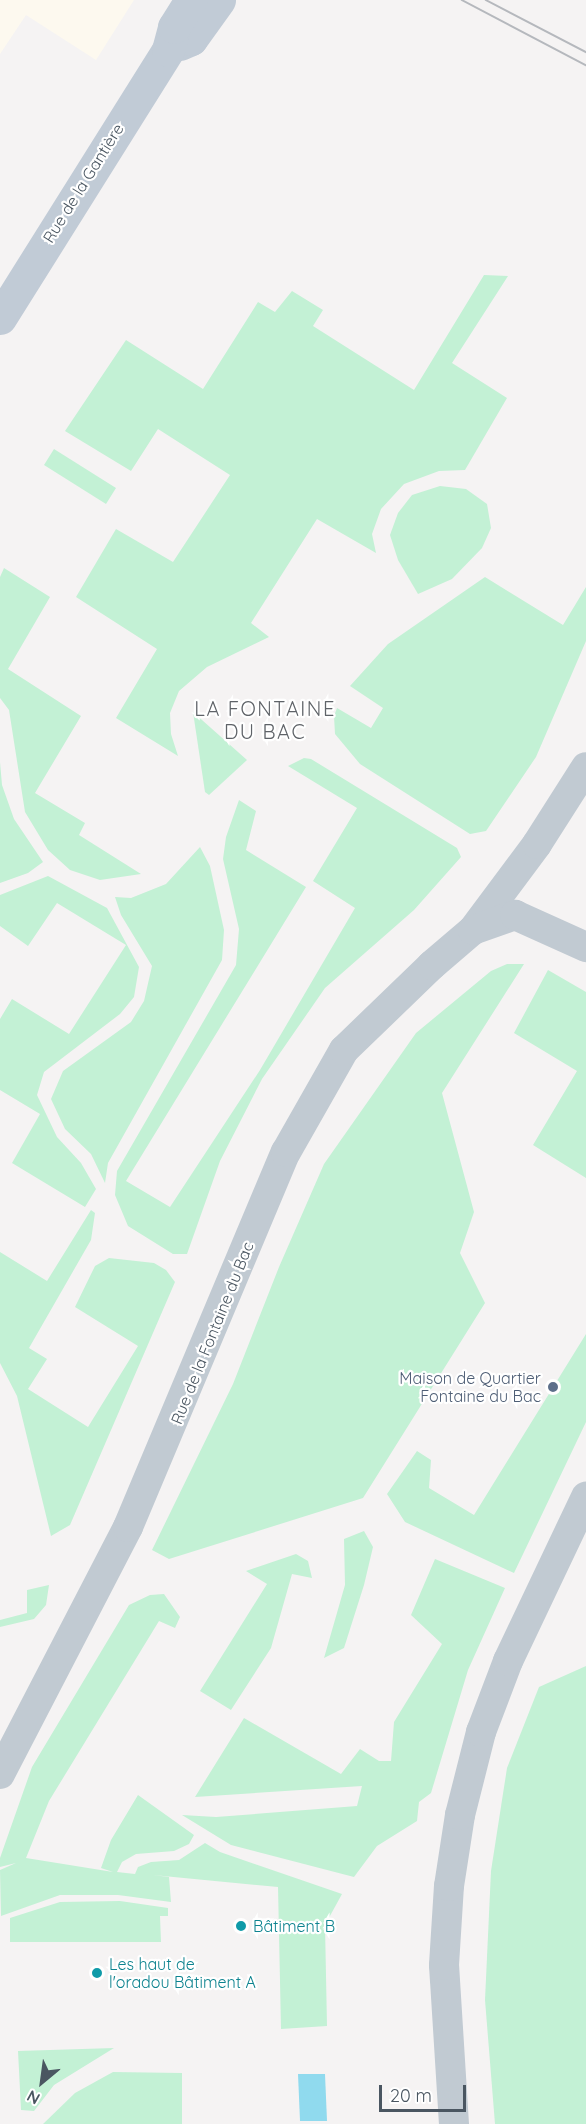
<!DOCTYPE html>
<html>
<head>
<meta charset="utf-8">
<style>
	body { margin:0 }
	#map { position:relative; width:586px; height:2124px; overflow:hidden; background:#f5f3f3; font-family:Quicksand,sans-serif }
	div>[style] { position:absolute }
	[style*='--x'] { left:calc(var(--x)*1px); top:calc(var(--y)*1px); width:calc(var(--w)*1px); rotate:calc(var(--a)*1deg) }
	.commercial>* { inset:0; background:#fdf9ef }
	.green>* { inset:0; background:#c3f1d5 }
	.water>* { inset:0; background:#90daee }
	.minor>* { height:30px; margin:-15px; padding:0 15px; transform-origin:15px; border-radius:15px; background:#c1cad2 }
	.secondary>* { height:33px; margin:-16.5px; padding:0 16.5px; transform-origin:16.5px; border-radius:16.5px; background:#c1cbd6 }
	.tram>* { height:1.5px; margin:-0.75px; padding:0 0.75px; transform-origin:0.75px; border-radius:0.75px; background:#b5b8bd }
	.dots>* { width:16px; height:16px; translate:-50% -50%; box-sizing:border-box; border:3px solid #fff; border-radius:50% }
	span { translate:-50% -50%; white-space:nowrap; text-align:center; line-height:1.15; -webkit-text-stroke:4.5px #fff; paint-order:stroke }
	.street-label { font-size:16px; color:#4a5661 }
	.service-label { font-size:16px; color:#4e5e75 }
	.right { translate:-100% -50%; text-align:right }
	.culture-label { font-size:16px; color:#0d838f }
	.left { translate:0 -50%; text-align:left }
	.quarter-label { font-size:20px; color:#5f6368; letter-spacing:1.5px }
	.north { position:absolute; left:12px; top:2052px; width:60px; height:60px; -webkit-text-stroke:4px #fff; paint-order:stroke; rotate:209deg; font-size:16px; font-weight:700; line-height:24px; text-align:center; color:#4a5661 }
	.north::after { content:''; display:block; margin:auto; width:21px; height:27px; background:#4a5661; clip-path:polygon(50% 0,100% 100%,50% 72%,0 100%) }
	.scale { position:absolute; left:379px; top:2085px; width:87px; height:27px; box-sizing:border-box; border:3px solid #4a5661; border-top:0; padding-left:8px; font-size:18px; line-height:21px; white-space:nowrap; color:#4a5661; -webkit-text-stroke:4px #fff; paint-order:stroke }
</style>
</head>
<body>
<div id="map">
	<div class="commercial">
		<div style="clip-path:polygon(0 0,134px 0,96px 60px,26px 15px,0 54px)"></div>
	</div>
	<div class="green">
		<div style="clip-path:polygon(484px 275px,508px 276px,452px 363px,507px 398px,465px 470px,439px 471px,404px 484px,381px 509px,372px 534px,376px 553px,317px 519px,251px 623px,269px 637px,207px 667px,179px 691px,170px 713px,171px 734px,178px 756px,116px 718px,157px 649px,76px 597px,116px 529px,173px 562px,230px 475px,158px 429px,131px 471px,65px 431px,126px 340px,203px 389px,258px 302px,275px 312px,292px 291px,323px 310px,313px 326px,414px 390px)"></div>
		<div style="clip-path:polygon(54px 449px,116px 488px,106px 504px,44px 465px)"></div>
		<div style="clip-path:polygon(440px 486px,466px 489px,487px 504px,491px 528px,482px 548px,452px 579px,418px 594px,398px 560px,390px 535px,398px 513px,412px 495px)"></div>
		<div style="clip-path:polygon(4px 568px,50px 597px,8px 669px,81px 716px,35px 793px,85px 823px,79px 835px,141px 874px,100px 880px,70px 870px,48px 850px,25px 812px,9px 710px,0 698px,0 577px)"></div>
		<div style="clip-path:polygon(485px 577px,563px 625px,586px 587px,586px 641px,536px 757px,486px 831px,470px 834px,360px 764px,335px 734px,334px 716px,337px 708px,371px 728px,383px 708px,350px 686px,388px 644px)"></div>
		<div style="clip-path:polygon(193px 712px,247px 760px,209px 795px,205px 792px)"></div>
		<div style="clip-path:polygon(304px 758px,311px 759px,457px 848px,461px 857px,414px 910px,325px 988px,262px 1079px,220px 1161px,187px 1254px,173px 1254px,128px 1226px,115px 1195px,117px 1171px,236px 965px,239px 929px,223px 859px,226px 837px,239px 800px,256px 811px,246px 850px,306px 887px,126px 1181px,170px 1207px,260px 1070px,355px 908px,313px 881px,357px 808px,288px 766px)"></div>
		<div style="clip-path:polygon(0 762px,2px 785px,14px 819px,43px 862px,28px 873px,0 883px)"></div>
		<div style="clip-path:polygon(200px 847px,210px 866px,224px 930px,222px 960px,108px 1163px,105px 1183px,91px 1154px,65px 1129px,51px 1099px,63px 1071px,131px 1022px,144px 1001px,152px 966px,121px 915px,115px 897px,131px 898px,166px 884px)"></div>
		<div style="clip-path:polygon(48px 876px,107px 908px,139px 967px,134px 997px,120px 1014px,44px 1072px,37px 1095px,57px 1137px,81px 1163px,96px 1189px,85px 1207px,12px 1163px,40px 1114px,0 1090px,0 1019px,12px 999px,69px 1034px,126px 945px,57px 903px,28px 946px,0 926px,0 895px)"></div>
		<div style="clip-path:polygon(507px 964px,524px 964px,442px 1093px,474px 1212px,460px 1253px,485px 1303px,363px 1498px,169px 1559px,152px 1550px,233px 1384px,279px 1267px,324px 1164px,416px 1033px,491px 971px)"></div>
		<div style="clip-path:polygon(548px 970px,586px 992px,586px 1178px,533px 1145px,577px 1071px,514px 1033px)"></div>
		<div style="clip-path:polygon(91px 1210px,95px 1213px,91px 1240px,29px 1348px,47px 1359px,28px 1389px,88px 1427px,138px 1346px,75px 1307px,95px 1266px,109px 1258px,154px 1263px,166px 1270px,175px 1282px,70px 1525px,51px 1536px,17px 1396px,0 1363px,0 1252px,47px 1281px)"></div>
		<div style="clip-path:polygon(586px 1334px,586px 1422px,514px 1573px,405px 1522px,387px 1494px,417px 1451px,431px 1460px,429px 1488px,474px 1515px)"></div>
		<div style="clip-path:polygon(364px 1531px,373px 1547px,364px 1585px,344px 1648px,324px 1658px,345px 1585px,344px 1539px)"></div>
		<div style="clip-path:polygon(296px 1554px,308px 1561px,312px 1578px,292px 1574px,271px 1648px,231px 1710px,200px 1691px,267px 1584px,246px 1571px)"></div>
		<div style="clip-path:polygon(435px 1559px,505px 1588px,468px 1670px,431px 1793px,419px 1802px,417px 1821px,377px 1846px,354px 1877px,231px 1845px,182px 1815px,216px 1817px,357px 1806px,362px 1786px,195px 1797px,244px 1718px,341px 1774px,360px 1749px,379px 1761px,391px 1761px,394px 1722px,442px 1644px,411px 1615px)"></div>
		<div style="clip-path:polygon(49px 1585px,46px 1605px,34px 1619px,0 1627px,0 1620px,27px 1613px,27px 1590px)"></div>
		<div style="clip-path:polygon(164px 1594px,180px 1617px,175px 1628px,159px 1621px,49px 1801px,26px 1858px,113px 1872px,101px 1868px,111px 1840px,138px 1795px,194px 1835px,189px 1844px,174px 1851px,136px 1854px,122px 1862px,117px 1872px,135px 1874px,138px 1867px,151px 1862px,179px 1860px,205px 1843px,220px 1852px,342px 1894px,325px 1925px,327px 2026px,281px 2029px,278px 1887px,153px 1875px,169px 1877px,171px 1902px,118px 1895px,60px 1895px,1px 1916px,0 1870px,16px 1863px,0 1867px,0 1858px,32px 1767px,129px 1605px,150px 1595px)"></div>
		<div style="clip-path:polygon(586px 1666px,586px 2124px,495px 2124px,485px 2000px,491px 1871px,507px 1768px,539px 1687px)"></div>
		<div style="clip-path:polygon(120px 1901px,168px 1908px,168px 1916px,160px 1916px,161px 1942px,10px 1942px,10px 1918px,60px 1902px)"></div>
		<div style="clip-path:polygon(114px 2048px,54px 2085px,34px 2111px,21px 2110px,18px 2051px)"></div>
		<div style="clip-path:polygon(113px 2072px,182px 2073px,182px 2124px,43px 2124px,75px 2093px)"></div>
	</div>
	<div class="water">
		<div style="clip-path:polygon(298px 2074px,325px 2074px,327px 2121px,300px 2121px)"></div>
	</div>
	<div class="minor">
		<div style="--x:473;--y:930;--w:107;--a:-53.3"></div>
		<div style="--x:537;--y:844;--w:91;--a:-57.5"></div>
		<div style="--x:0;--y:1774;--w:278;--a:-62.6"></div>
		<div style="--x:128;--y:1527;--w:407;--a:-67.2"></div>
		<div style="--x:286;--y:1152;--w:117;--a:-60.4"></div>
		<div style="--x:344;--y:1050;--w:122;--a:-44"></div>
		<div style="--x:432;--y:965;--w:54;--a:-40.5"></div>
		<div style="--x:473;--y:930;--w:45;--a:-19.7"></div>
		<div style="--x:515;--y:915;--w:78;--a:24.3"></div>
		<div style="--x:454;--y:2124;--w:159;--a:-93.6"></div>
		<div style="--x:444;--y:1965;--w:79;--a:-86.4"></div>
		<div style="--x:449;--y:1886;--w:72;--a:-81.2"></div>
		<div style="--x:460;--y:1815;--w:86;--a:-75.8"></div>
		<div style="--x:481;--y:1732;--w:76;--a:-69.2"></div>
		<div style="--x:508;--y:1661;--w:182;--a:-64.6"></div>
	</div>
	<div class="secondary">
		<div style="--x:180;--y:44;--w:12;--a:-24"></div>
		<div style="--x:191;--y:39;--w:48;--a:-54.3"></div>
		<div style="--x:0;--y:318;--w:316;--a:-57.9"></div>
		<div style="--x:168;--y:50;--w:24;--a:-75"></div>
		<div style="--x:174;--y:27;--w:32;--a:-58"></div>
	</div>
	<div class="tram">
		<div style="--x:462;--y:0;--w:140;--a:27.7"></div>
		<div style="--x:486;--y:0;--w:113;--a:27.5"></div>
	</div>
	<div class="dots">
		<div style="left:553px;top:1387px;background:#5c6f8a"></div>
		<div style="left:241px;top:1926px;background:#0f9aa8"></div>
		<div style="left:97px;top:1973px;background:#0f9aa8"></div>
	</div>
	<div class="street-label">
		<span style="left:83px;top:183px;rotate:-58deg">Rue de la Gantière</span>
		<span style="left:212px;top:1333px;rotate:-68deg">Rue de la Fontaine du Bac</span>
	</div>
	<div class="service-label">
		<span class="right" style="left:541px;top:1387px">Maison de Quartier<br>Fontaine du Bac</span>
	</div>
	<div class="culture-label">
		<span class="left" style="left:253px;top:1926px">Bâtiment B</span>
		<span class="left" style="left:109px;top:1973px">Les haut de<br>l'oradou Bâtiment A</span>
	</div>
	<div class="quarter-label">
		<span style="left:265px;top:720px">LA FONTAINE<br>DU BAC</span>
	</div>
	<div class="north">N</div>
	<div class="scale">20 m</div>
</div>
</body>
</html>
